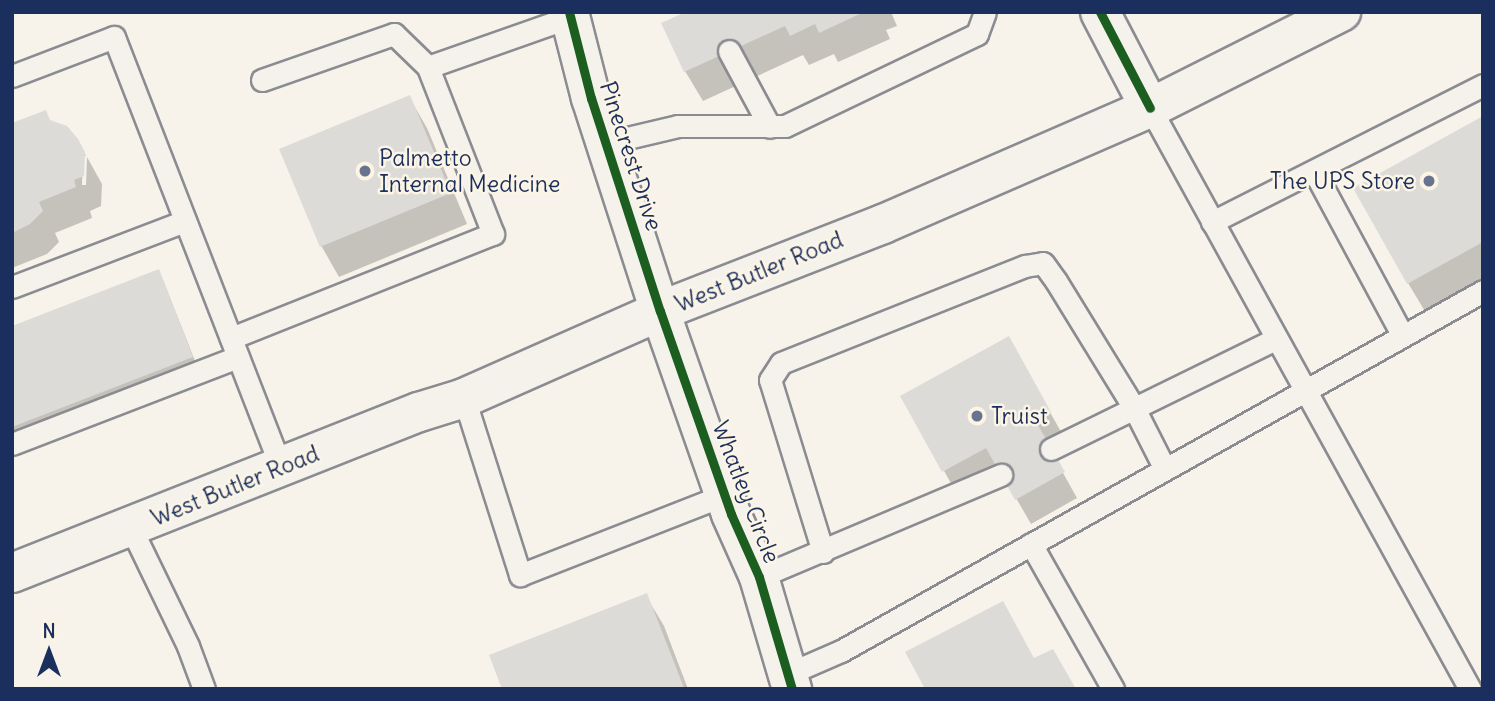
<!DOCTYPE html>
<html>
<head>
<meta charset="utf-8">
<style>
	body { margin:0 }
	#map { position:relative; width:1495px; height:701px; overflow:hidden; background:#f7f3ea; font-family:Delius,sans-serif }
	div>[style] { position:absolute }
	[style*='--x'] { left:calc(var(--x)*1px); top:calc(var(--y)*1px); width:calc(var(--w)*1px); rotate:calc(var(--a)*1deg) }
	.shadow>* { inset:0; background:#0003 }
	.building>* { inset:0; background:#dddbd7 }
	.roads { filter:drop-shadow(2px 0 #8a8c91) drop-shadow(-2px 0 #8a8c91) drop-shadow(0 2px #8a8c91) drop-shadow(0 -2px #8a8c91) }
	.lane>* { height:21px; margin:-10.5px; padding:0 10.5px; transform-origin:10.5px; border-radius:10.5px; background:#f5f2ec }
	.street>* { height:38px; margin:-19px; padding:0 19px; transform-origin:19px; border-radius:19px; background:#f5f2ec }
	.primary>* { height:38px; margin:-19px; padding:0 19px; transform-origin:19px; border-radius:19px; background:#f5f2ec }
	.cycleway>* { height:9px; margin:-4.5px; padding:0 4.5px; transform-origin:4.5px; border-radius:4.5px; background:#1b5e20 }
	.dots>* { width:19px; height:19px; translate:-50% -50%; box-sizing:border-box; border:4px solid #fcf5e5; border-radius:50% }
	span { translate:-50% -50%; white-space:nowrap; text-align:center; line-height:1.15; -webkit-text-stroke:5px #fcf5e5; paint-order:stroke }
	.street-label { font-size:23px; color:#1b2f5e }
	.poi-label { font-size:23px; color:#1b2f5e }
	.left { translate:0 -50%; text-align:left }
	.right { translate:-100% -50%; text-align:right }
	.frame { position:absolute; inset:0; border:14px solid #1b2f5e; pointer-events:none }
	.north { position:absolute; left:14px; top:617px; width:70px; height:70px; -webkit-text-stroke:5px #fcf5e5; paint-order:stroke; rotate:0deg; font-size:19px; font-weight:700; line-height:28px; text-align:center; color:#1b2f5e }
	.north::after { content:''; display:block; margin:auto; width:24px; height:32px; background:#1b2f5e; clip-path:polygon(50% 0,100% 100%,50% 72%,0 100%) }
</style>
</head>
<body>
<div id="map">
	<div class="shadow">
		<div style="clip-path:polygon(690px 12px,891px 12px,897px 26px,886px 30px,890px 39px,838px 62px,834px 54px,809px 65px,803px 55px,703px 101px,685px 71px)"></div>
		<div style="clip-path:polygon(409px 97px,427px 128px,467px 224px,339px 277px,322px 247px,282px 150px)"></div>
		<div style="clip-path:polygon(45px 112px,51px 122px,77px 140px,86px 156px,83px 156px,82px 185px,86px 185px,87px 157px,102px 184px,101px 206px,90px 211px,92px 218px,55px 233px,59px 242px,47px 254px,12px 268px,12px 125px)"></div>
		<div style="clip-path:polygon(1483px 118px,1483px 282px,1426px 313px,1408px 283px)"></div>
		<div style="clip-path:polygon(163px 280px,197px 366px,12px 438px,12px 328px)"></div>
		<div style="clip-path:polygon(1008px 338px,1064px 437px,1048px 446px,1077px 498px,1031px 524px,1001px 472px,958px 496px,903px 397px)"></div>
		<div style="clip-path:polygon(646px 596px,664px 626px,688px 689px,504px 689px)"></div>
	</div>
	<div class="building">
		<div style="clip-path:polygon(686px 12px,864px 12px,819px 33px,815px 24px,790px 36px,785px 26px,684px 72px,661px 23px)"></div>
		<div style="clip-path:polygon(410px 95px,451px 193px,320px 247px,279px 149px)"></div>
		<div style="clip-path:polygon(46px 110px,50px 120px,67px 126px,78px 139px,85px 152px,84px 176px,74px 180px,76px 187px,39px 202px,43px 211px,30px 224px,12px 233px,12px 123px)"></div>
		<div style="clip-path:polygon(1483px 116px,1483px 242px,1407px 284px,1353px 188px)"></div>
		<div style="clip-path:polygon(159px 269px,193px 357px,12px 427px,12px 326px)"></div>
		<div style="clip-path:polygon(1009px 336px,1051px 412px,1035px 420px,1065px 472px,1015px 500px,986px 448px,942px 472px,900px 396px)"></div>
		<div style="clip-path:polygon(647px 593px,684px 688px,502px 689px,489px 655px)"></div>
		<div style="clip-path:polygon(1003px 601px,1034px 658px,1053px 649px,1076px 689px,925px 689px,905px 652px)"></div>
	</div>
	<div class="roads">
		<div class="lane">
			<div style="--x:729;--y:51;--w:86;--a:61.7"></div>
			<div style="--x:12;--y:76;--w:109;--a:-20.9"></div>
			<div style="--x:114;--y:37;--w:462;--a:68.8"></div>
			<div style="--x:262;--y:80;--w:140;--a:-19.2"></div>
			<div style="--x:394;--y:34;--w:47;--a:44.1"></div>
			<div style="--x:1150;--y:108;--w:663;--a:61.16"></div>
			<div style="--x:606;--y:143;--w:74;--a:-13.3"></div>
			<div style="--x:678;--y:126;--w:107;--a:0"></div>
			<div style="--x:785;--y:126;--w:213;--a:-25.6"></div>
			<div style="--x:977;--y:34;--w:23;--a:-70"></div>
			<div style="--x:1314;--y:171;--w:187;--a:61.7"></div>
			<div style="--x:1212;--y:222;--w:304;--a:-26.8"></div>
			<div style="--x:12;--y:287;--w:185;--a:-20.9"></div>
			<div style="--x:231;--y:338;--w:282;--a:-21.7"></div>
			<div style="--x:493;--y:234;--w:179;--a:-111.3"></div>
			<div style="--x:428;--y:67;--w:151;--a:-19.4"></div>
			<div style="--x:464;--y:398;--w:186;--a:72.4"></div>
			<div style="--x:520;--y:575;--w:219;--a:-21.4"></div>
			<div style="--x:12;--y:444;--w:242;--a:-21.1"></div>
			<div style="--x:1051;--y:449;--w:250;--a:-26.1"></div>
			<div style="--x:131;--y:528;--w:131;--a:64.2"></div>
			<div style="--x:188;--y:646;--w:46;--a:69.6"></div>
			<div style="--x:1031;--y:544;--w:167;--a:60.5"></div>
			<div style="--x:823;--y:552;--w:180;--a:-107.1"></div>
			<div style="--x:770;--y:380;--w:20;--a:-57"></div>
			<div style="--x:781;--y:363;--w:263;--a:-21.7"></div>
			<div style="--x:1025;--y:266;--w:18;--a:-9"></div>
			<div style="--x:1043;--y:263;--w:22;--a:54"></div>
			<div style="--x:1056;--y:281;--w:149;--a:58.4"></div>
			<div style="--x:1134;--y:408;--w:68;--a:63.1"></div>
			<div style="--x:759;--y:577;--w:263;--a:-22.9"></div>
			<div style="--x:788;--y:674;--w:58;--a:-23.5"></div>
			<div style="--x:841;--y:651;--w:736;--a:-29.28"></div>
		</div>
		<div class="street">
			<div style="--x:569;--y:12;--w:89;--a:75.7"></div>
			<div style="--x:591;--y:98;--w:224;--a:72.1"></div>
			<div style="--x:660;--y:311;--w:215;--a:70.7"></div>
			<div style="--x:731;--y:514;--w:69;--a:66"></div>
			<div style="--x:759;--y:577;--w:117;--a:73.6"></div>
			<div style="--x:1100;--y:12;--w:108;--a:62.5"></div>
		</div>
		<div class="primary">
			<div style="--x:12;--y:573;--w:438;--a:-21.6"></div>
			<div style="--x:419;--y:412;--w:47;--a:-17.3"></div>
			<div style="--x:464;--y:398;--w:214;--a:-23.9"></div>
			<div style="--x:660;--y:311;--w:239;--a:-21.3"></div>
			<div style="--x:883;--y:224;--w:291;--a:-23.5"></div>
			<div style="--x:1150;--y:108;--w:214;--a:-26.7"></div>
		</div>
	</div>
	<div class="cycleway">
		<div style="--x:569;--y:12;--w:89;--a:75.7"></div>
		<div style="--x:591;--y:98;--w:224;--a:72.1"></div>
		<div style="--x:660;--y:311;--w:215;--a:70.7"></div>
		<div style="--x:731;--y:514;--w:69;--a:66"></div>
		<div style="--x:759;--y:577;--w:117;--a:73.6"></div>
		<div style="--x:1100;--y:12;--w:108;--a:62.5"></div>
	</div>
	<div class="dots">
		<div style="left:365px;top:171px;background:#68748f"></div>
		<div style="left:1429px;top:181px;background:#68748f"></div>
		<div style="left:977px;top:416px;background:#68748f"></div>
	</div>
	<div class="street-label">
		<span style="left:631px;top:156px;rotate:72deg">Pinecrest Drive</span>
		<span style="left:759px;top:272px;rotate:-22deg">West Butler Road</span>
		<span style="left:235px;top:486px;rotate:-22deg">West Butler Road</span>
		<span style="left:746px;top:492px;rotate:69deg">Whatley Circle</span>
	</div>
	<div class="poi-label">
		<span class="left" style="left:379px;top:171px">Palmetto<br>Internal Medicine</span>
		<span class="right" style="left:1415px;top:181px">The UPS Store</span>
		<span class="left" style="left:991px;top:416px">Truist</span>
	</div>
	<div class="frame"></div>
	<div class="north">N</div>
</div>
</body>
</html>
